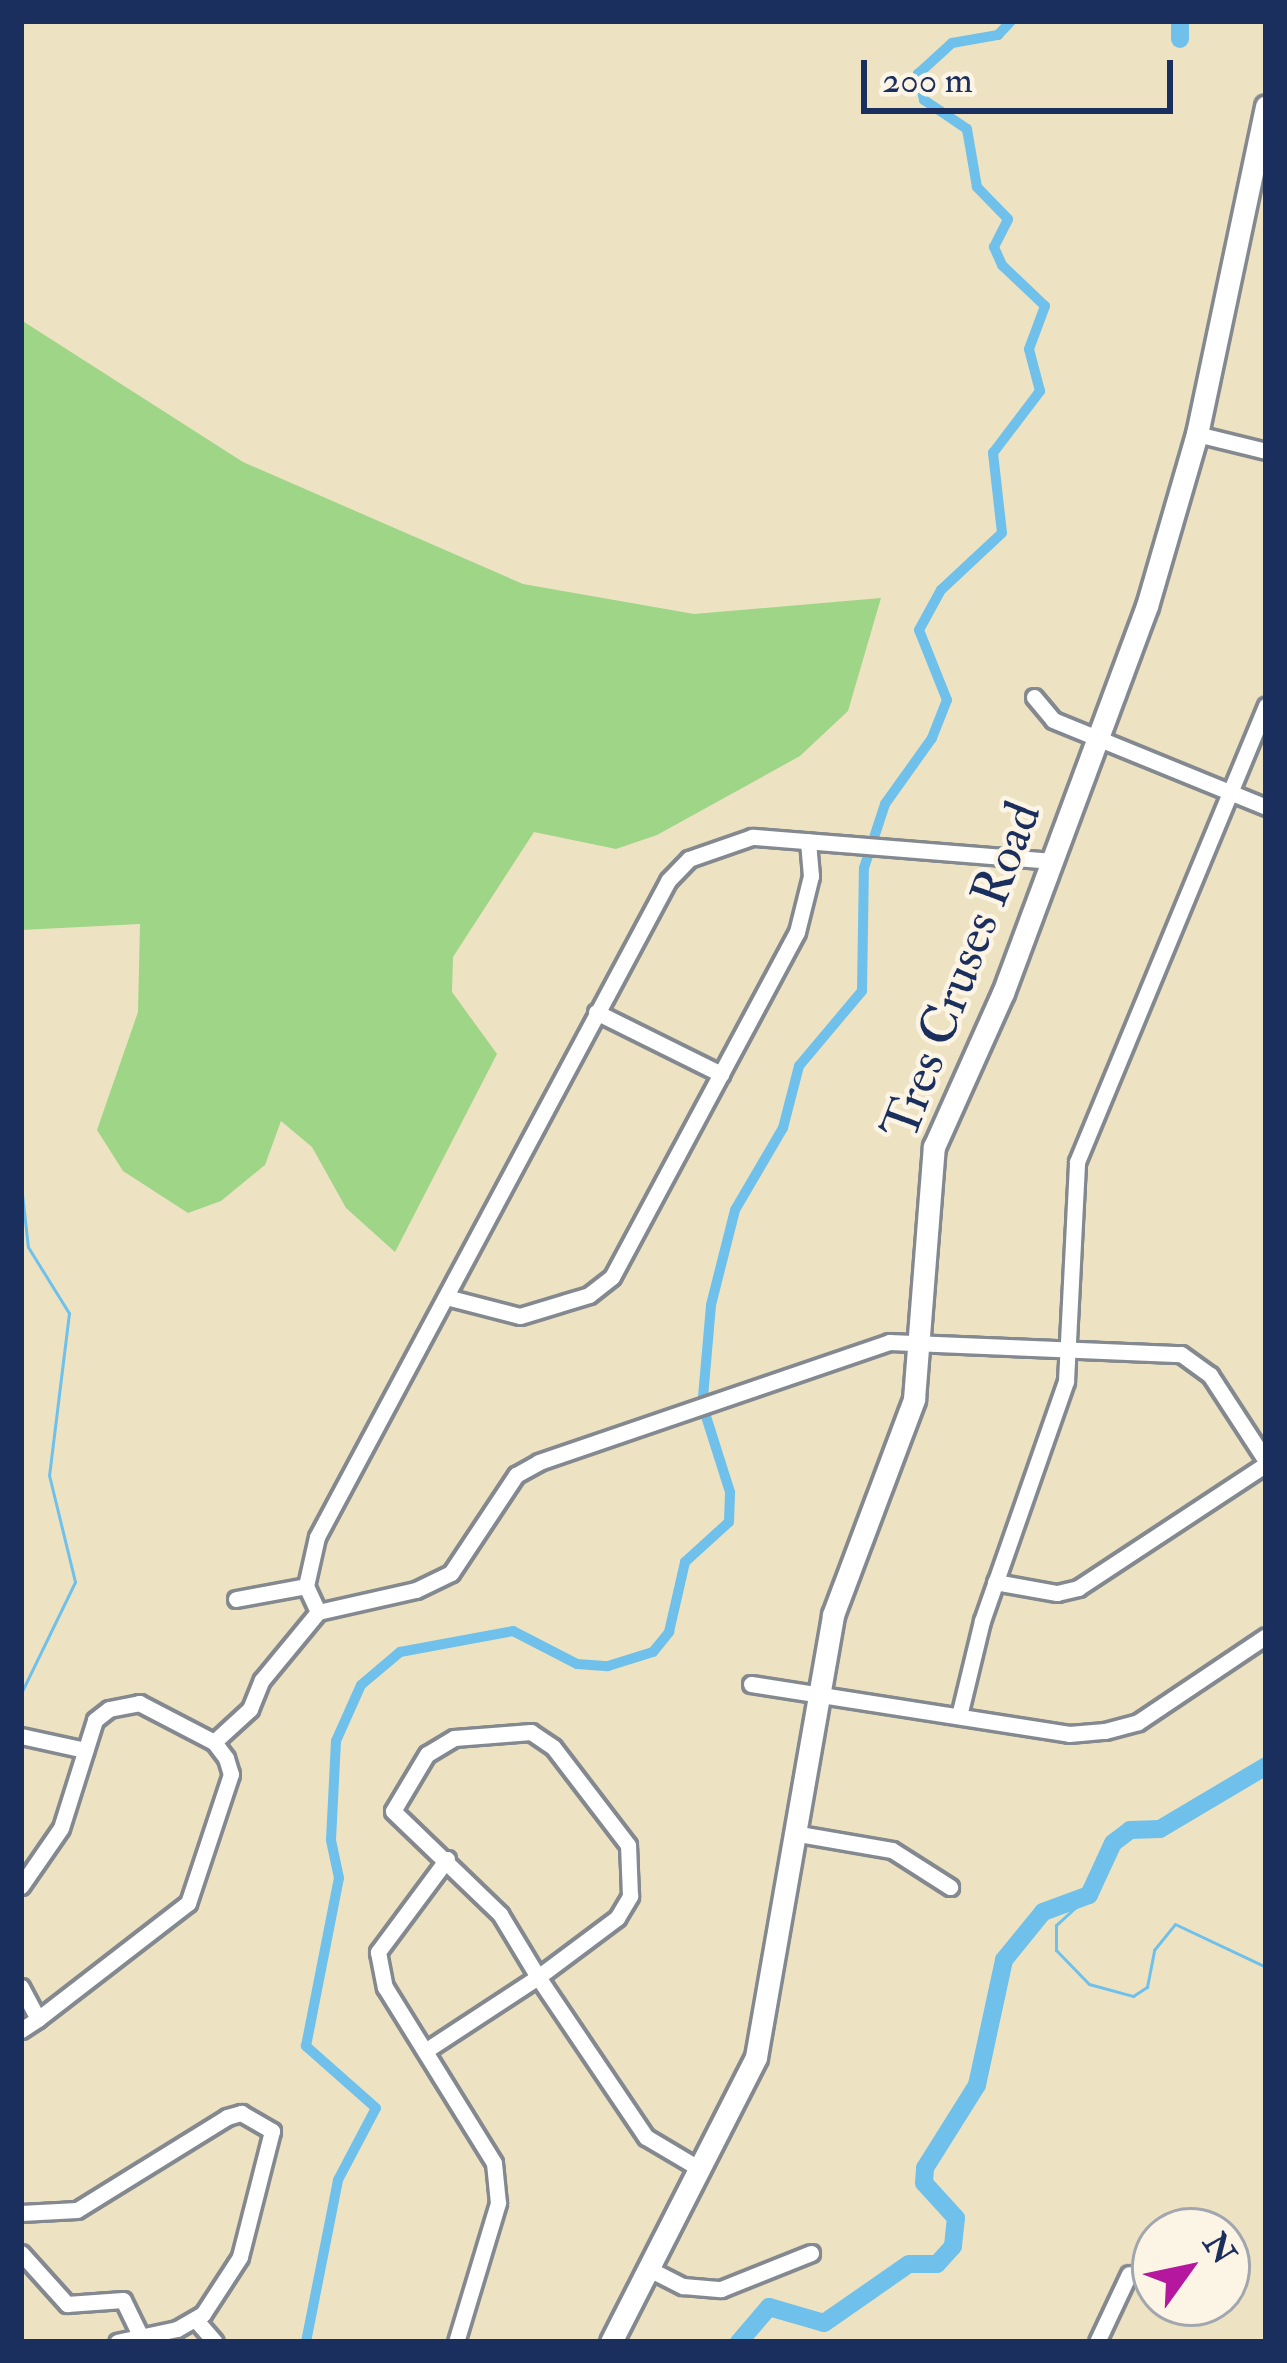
<!DOCTYPE html>
<html>
<head>
<meta charset="utf-8">
<style>
	body { margin:0 }
	#map { position:relative; width:1287px; height:2363px; overflow:hidden; background:#ede3c3; font-family:"IM FELL Double Pica",serif }
	div>[style] { position:absolute }
	[style*='--x'] { left:calc(var(--x)*1px); top:calc(var(--y)*1px); width:calc(var(--w)*1px); rotate:calc(var(--a)*1deg) }
	.green>* { inset:0; background:#9ed587 }
	.stream>* { height:3px; margin:-1.5px; padding:0 1.5px; transform-origin:1.5px; border-radius:1.5px; background:#6fc1eb }
	.canal>* { height:10px; margin:-5px; padding:0 5px; transform-origin:5px; border-radius:5px; background:#6fc1eb }
	.river>* { height:18px; margin:-9px; padding:0 9px; transform-origin:9px; border-radius:9px; background:#6fc1eb }
	.roads { filter:drop-shadow(3px 0 #848990) drop-shadow(-3px 0 #848990) drop-shadow(0 3px #848990) drop-shadow(0 -3px #848990) }
	.minor>* { height:15px; margin:-7.5px; padding:0 7.5px; transform-origin:7.5px; border-radius:7.5px; background:#fff }
	.major>* { height:21px; margin:-10.5px; padding:0 10.5px; transform-origin:10.5px; border-radius:10.5px; background:#fff }
	span { translate:-50% -50%; white-space:nowrap; text-align:center; line-height:1.15; -webkit-text-stroke:9px #fcf5e5; paint-order:stroke }
	.street-label { font-size:51px; color:#1b2f5e }
	.frame { position:absolute; inset:0; border:24px solid #1b2f5e; pointer-events:none }
	.north { position:absolute; left:1131px; top:2207px; width:120px; height:120px; box-sizing:border-box; background:#fcf5e5; border:3px solid #a2a6af; border-radius:50%; rotate:57deg; font-size:33px; font-weight:700; line-height:48px; text-align:center; color:#1b2f5e }
	.north::after { content:''; display:block; margin:auto; width:42px; height:54px; background:#b5179e; clip-path:polygon(50% 0,100% 100%,50% 72%,0 100%) }
	.scale { position:absolute; left:861px; top:60px; width:312px; height:54px; box-sizing:border-box; border:6px solid #1b2f5e; border-top:0; padding-left:15px; font-size:36px; line-height:42px; white-space:nowrap; color:#1b2f5e; -webkit-text-stroke:9px #fcf5e5; paint-order:stroke }
</style>
</head>
<body>
<div id="map">
	<div class="green">
		<div style="clip-path:polygon(21px 320px,243px 462px,523px 584px,694px 614px,881px 598px,848px 711px,800px 756px,657px 835px,616px 849px,534px 832px,453px 957px,452px 992px,497px 1054px,395px 1252px,346px 1208px,312px 1147px,281px 1121px,265px 1165px,221px 1201px,188px 1213px,123px 1171px,97px 1130px,138px 1012px,140px 924px,21px 930px)"></div>
	</div>
	<div class="stream">
		<div style="--x:21;--y:1185;--w:62;--a:83.6"></div>
		<div style="--x:28;--y:1247;--w:78;--a:58.2"></div>
		<div style="--x:69;--y:1313;--w:163;--a:97"></div>
		<div style="--x:49;--y:1475;--w:110;--a:76.3"></div>
		<div style="--x:75;--y:1582;--w:123;--a:115.9"></div>
		<div style="--x:1089;--y:1895;--w:45;--a:137.7"></div>
		<div style="--x:1056;--y:1925;--w:25;--a:90"></div>
		<div style="--x:1056;--y:1950;--w:47;--a:45.9"></div>
		<div style="--x:1089;--y:1984;--w:46;--a:15.3"></div>
		<div style="--x:1133;--y:1996;--w:17;--a:-33"></div>
		<div style="--x:1147;--y:1987;--w:38;--a:-79"></div>
		<div style="--x:1154;--y:1950;--w:33;--a:-51"></div>
		<div style="--x:1175;--y:1924;--w:101;--a:25.3"></div>
	</div>
	<div class="canal">
		<div style="--x:703;--y:1397;--w:92;--a:-85"></div>
		<div style="--x:711;--y:1305;--w:98;--a:-75.8"></div>
		<div style="--x:735;--y:1210;--w:95;--a:-59.7"></div>
		<div style="--x:783;--y:1128;--w:64;--a:-75.5"></div>
		<div style="--x:799;--y:1066;--w:98;--a:-50"></div>
		<div style="--x:862;--y:991;--w:123;--a:-89.1"></div>
		<div style="--x:864;--y:868;--w:67;--a:-71.8"></div>
		<div style="--x:885;--y:804;--w:81;--a:-54.5"></div>
		<div style="--x:932;--y:738;--w:41;--a:-68.5"></div>
		<div style="--x:947;--y:700;--w:75;--a:-111.8"></div>
		<div style="--x:919;--y:630;--w:46;--a:-61.2"></div>
		<div style="--x:941;--y:590;--w:83;--a:-43.1"></div>
		<div style="--x:1002;--y:533;--w:81;--a:-96.4"></div>
		<div style="--x:993;--y:453;--w:78;--a:-52.8"></div>
		<div style="--x:1040;--y:391;--w:43;--a:-104.7"></div>
		<div style="--x:1029;--y:349;--w:46;--a:-69.6"></div>
		<div style="--x:1045;--y:306;--w:59;--a:-136.4"></div>
		<div style="--x:1002;--y:265;--w:20;--a:-114"></div>
		<div style="--x:994;--y:247;--w:31;--a:-63"></div>
		<div style="--x:1008;--y:219;--w:45;--a:-134.1"></div>
		<div style="--x:977;--y:187;--w:59;--a:-99.8"></div>
		<div style="--x:967;--y:129;--w:52;--a:-146"></div>
		<div style="--x:924;--y:100;--w:27;--a:-103"></div>
		<div style="--x:918;--y:74;--w:46;--a:-42.4"></div>
		<div style="--x:952;--y:43;--w:47;--a:-9.9"></div>
		<div style="--x:998;--y:35;--w:19;--a:-47"></div>
		<div style="--x:306;--y:2342;--w:165;--a:-78.8"></div>
		<div style="--x:338;--y:2180;--w:81;--a:-62.2"></div>
		<div style="--x:376;--y:2108;--w:94;--a:-138.5"></div>
		<div style="--x:306;--y:2046;--w:171;--a:-78.9"></div>
		<div style="--x:339;--y:1878;--w:39;--a:-102"></div>
		<div style="--x:331;--y:1840;--w:99;--a:-87.1"></div>
		<div style="--x:336;--y:1741;--w:61;--a:-65.9"></div>
		<div style="--x:361;--y:1685;--w:51;--a:-40.2"></div>
		<div style="--x:400;--y:1652;--w:115;--a:-10.5"></div>
		<div style="--x:513;--y:1631;--w:72;--a:27.3"></div>
		<div style="--x:577;--y:1664;--w:31;--a:4"></div>
		<div style="--x:608;--y:1666;--w:47;--a:-17.3"></div>
		<div style="--x:653;--y:1652;--w:26;--a:-51"></div>
		<div style="--x:669;--y:1632;--w:72;--a:-77.1"></div>
		<div style="--x:685;--y:1562;--w:59;--a:-42.3"></div>
		<div style="--x:729;--y:1522;--w:30;--a:-88"></div>
		<div style="--x:730;--y:1492;--w:83;--a:-107.6"></div>
	</div>
	<div class="river">
		<div style="--x:1180;--y:39;--w:18;--a:-90"></div>
		<div style="--x:739;--y:2342;--w:46;--a:-49.4"></div>
		<div style="--x:769;--y:2307;--w:57;--a:16.2"></div>
		<div style="--x:824;--y:2323;--w:103;--a:-34.8"></div>
		<div style="--x:909;--y:2264;--w:28;--a:0"></div>
		<div style="--x:937;--y:2264;--w:24;--a:-48"></div>
		<div style="--x:953;--y:2246;--w:28;--a:-84"></div>
		<div style="--x:956;--y:2218;--w:47;--a:-132.4"></div>
		<div style="--x:924;--y:2183;--w:15;--a:-86"></div>
		<div style="--x:925;--y:2168;--w:98;--a:-57.9"></div>
		<div style="--x:977;--y:2085;--w:128;--a:-77.8"></div>
		<div style="--x:1004;--y:1960;--w:62;--a:-50.9"></div>
		<div style="--x:1043;--y:1912;--w:49;--a:-20.3"></div>
		<div style="--x:1089;--y:1895;--w:57;--a:-65.2"></div>
		<div style="--x:1113;--y:1843;--w:21;--a:-37"></div>
		<div style="--x:1130;--y:1830;--w:30;--a:-2"></div>
		<div style="--x:1160;--y:1829;--w:123;--a:-30.7"></div>
	</div>
	<div class="roads">
		<div class="minor">
			<div style="--x:1197;--y:434;--w:71;--a:13.8"></div>
			<div style="--x:1034;--y:697;--w:30;--a:50"></div>
			<div style="--x:1053;--y:720;--w:230;--a:22.2"></div>
			<div style="--x:1053;--y:861;--w:302;--a:-175.4"></div>
			<div style="--x:752;--y:837;--w:67;--a:160.8"></div>
			<div style="--x:689;--y:859;--w:30;--a:134"></div>
			<div style="--x:668;--y:881;--w:744;--a:118.15"></div>
			<div style="--x:317;--y:1537;--w:50;--a:102.7"></div>
			<div style="--x:306;--y:1586;--w:29;--a:65"></div>
			<div style="--x:318;--y:1612;--w:100;--a:-12.7"></div>
			<div style="--x:416;--y:1590;--w:39;--a:-26"></div>
			<div style="--x:451;--y:1573;--w:118;--a:-56.4"></div>
			<div style="--x:516;--y:1475;--w:26;--a:-29"></div>
			<div style="--x:539;--y:1462;--w:370;--a:-18.9"></div>
			<div style="--x:889;--y:1342;--w:292;--a:2.4"></div>
			<div style="--x:1181;--y:1354;--w:36;--a:36"></div>
			<div style="--x:1210;--y:1375;--w:103;--a:56.9"></div>
			<div style="--x:596;--y:1012;--w:140;--a:26.4"></div>
			<div style="--x:450;--y:1298;--w:72;--a:14.4"></div>
			<div style="--x:520;--y:1316;--w:72;--a:-16.9"></div>
			<div style="--x:589;--y:1295;--w:29;--a:-38"></div>
			<div style="--x:612;--y:1277;--w:391;--a:-61.8"></div>
			<div style="--x:797;--y:932;--w:58;--a:-76"></div>
			<div style="--x:811;--y:876;--w:35;--a:-95"></div>
			<div style="--x:995;--y:1582;--w:63;--a:10.1"></div>
			<div style="--x:1057;--y:1593;--w:22;--a:-13"></div>
			<div style="--x:1078;--y:1588;--w:225;--a:-33.4"></div>
			<div style="--x:236;--y:1599;--w:71;--a:-10.5"></div>
			<div style="--x:751;--y:1684;--w:322;--a:8.9"></div>
			<div style="--x:1069;--y:1734;--w:36;--a:-5"></div>
			<div style="--x:1105;--y:1731;--w:34;--a:-15"></div>
			<div style="--x:1138;--y:1722;--w:154;--a:-33.9"></div>
			<div style="--x:959;--y:1716;--w:98;--a:-76.4"></div>
			<div style="--x:982;--y:1621;--w:254;--a:-70.7"></div>
			<div style="--x:1066;--y:1381;--w:219;--a:-87.1"></div>
			<div style="--x:1077;--y:1162;--w:494;--a:-67.5"></div>
			<div style="--x:21;--y:1736;--w:66;--a:12.3"></div>
			<div style="--x:214;--y:1742;--w:49;--a:-42.5"></div>
			<div style="--x:250;--y:1709;--w:31;--a:-68"></div>
			<div style="--x:262;--y:1680;--w:88;--a:-50.5"></div>
			<div style="--x:799;--y:1834;--w:94;--a:9.8"></div>
			<div style="--x:892;--y:1850;--w:69;--a:32.5"></div>
			<div style="--x:447;--y:1859;--w:116;--a:126.6"></div>
			<div style="--x:378;--y:1952;--w:36;--a:79"></div>
			<div style="--x:385;--y:1987;--w:207;--a:58.2"></div>
			<div style="--x:494;--y:2163;--w:40;--a:84.3"></div>
			<div style="--x:498;--y:2203;--w:145;--a:106.8"></div>
			<div style="--x:21;--y:1886;--w:70;--a:-55.4"></div>
			<div style="--x:61;--y:1828;--w:113;--a:-72.5"></div>
			<div style="--x:95;--y:1720;--w:18;--a:-38"></div>
			<div style="--x:109;--y:1709;--w:31;--a:-11"></div>
			<div style="--x:139;--y:1703;--w:85;--a:27.5"></div>
			<div style="--x:214;--y:1742;--w:20;--a:53"></div>
			<div style="--x:226;--y:1758;--w:17;--a:73"></div>
			<div style="--x:231;--y:1774;--w:136;--a:108.4"></div>
			<div style="--x:188;--y:1903;--w:190;--a:142.3"></div>
			<div style="--x:21;--y:1987;--w:36;--a:62"></div>
			<div style="--x:38;--y:2019;--w:20;--a:147"></div>
			<div style="--x:425;--y:2051;--w:135;--a:-33.2"></div>
			<div style="--x:538;--y:1977;--w:99;--a:-36.8"></div>
			<div style="--x:617;--y:1918;--w:26;--a:-59"></div>
			<div style="--x:630;--y:1896;--w:51;--a:-92.2"></div>
			<div style="--x:628;--y:1845;--w:123;--a:-127.4"></div>
			<div style="--x:553;--y:1747;--w:27;--a:-146"></div>
			<div style="--x:531;--y:1732;--w:77;--a:175.5"></div>
			<div style="--x:454;--y:1738;--w:31;--a:149"></div>
			<div style="--x:427;--y:1754;--w:66;--a:120.8"></div>
			<div style="--x:393;--y:1811;--w:149;--a:43.9"></div>
			<div style="--x:500;--y:1914;--w:74;--a:58.9"></div>
			<div style="--x:538;--y:1977;--w:193;--a:56"></div>
			<div style="--x:646;--y:2137;--w:63;--a:30.7"></div>
			<div style="--x:21;--y:2213;--w:56;--a:-3.1"></div>
			<div style="--x:77;--y:2210;--w:176;--a:-31.8"></div>
			<div style="--x:227;--y:2117;--w:15;--a:-16"></div>
			<div style="--x:241;--y:2113;--w:36;--a:30"></div>
			<div style="--x:272;--y:2131;--w:130;--a:104.3"></div>
			<div style="--x:240;--y:2257;--w:68;--a:123"></div>
			<div style="--x:203;--y:2314;--w:30;--a:150"></div>
			<div style="--x:177;--y:2329;--w:61;--a:167.8"></div>
			<div style="--x:21;--y:2253;--w:69;--a:48"></div>
			<div style="--x:67;--y:2304;--w:56;--a:-4.1"></div>
			<div style="--x:123;--y:2300;--w:41;--a:64.1"></div>
			<div style="--x:649;--y:2269;--w:38;--a:27"></div>
			<div style="--x:683;--y:2286;--w:38;--a:5"></div>
			<div style="--x:721;--y:2289;--w:97;--a:-21.8"></div>
			<div style="--x:195;--y:2319;--w:30;--a:49"></div>
			<div style="--x:1097;--y:2342;--w:75;--a:-64.8"></div>
		</div>
		<div class="major">
			<div style="--x:611;--y:2342;--w:320;--a:-63"></div>
			<div style="--x:756;--y:2057;--w:449;--a:-80.1"></div>
			<div style="--x:833;--y:1615;--w:231;--a:-69.4"></div>
			<div style="--x:914;--y:1399;--w:253;--a:-85.5"></div>
			<div style="--x:934;--y:1147;--w:169;--a:-65.9"></div>
			<div style="--x:1003;--y:993;--w:413;--a:-69.6"></div>
			<div style="--x:1147;--y:606;--w:179;--a:-73.8"></div>
			<div style="--x:1197;--y:434;--w:335;--a:-78.1"></div>
		</div>
	</div>
	<div class="street-label">
		<span style="left:962px;top:971px;rotate:-69deg">Tres Cruses Road</span>
	</div>
	<div class="frame"></div>
	<div class="north">N</div>
	<div class="scale">200 m</div>
</div>
</body>
</html>
